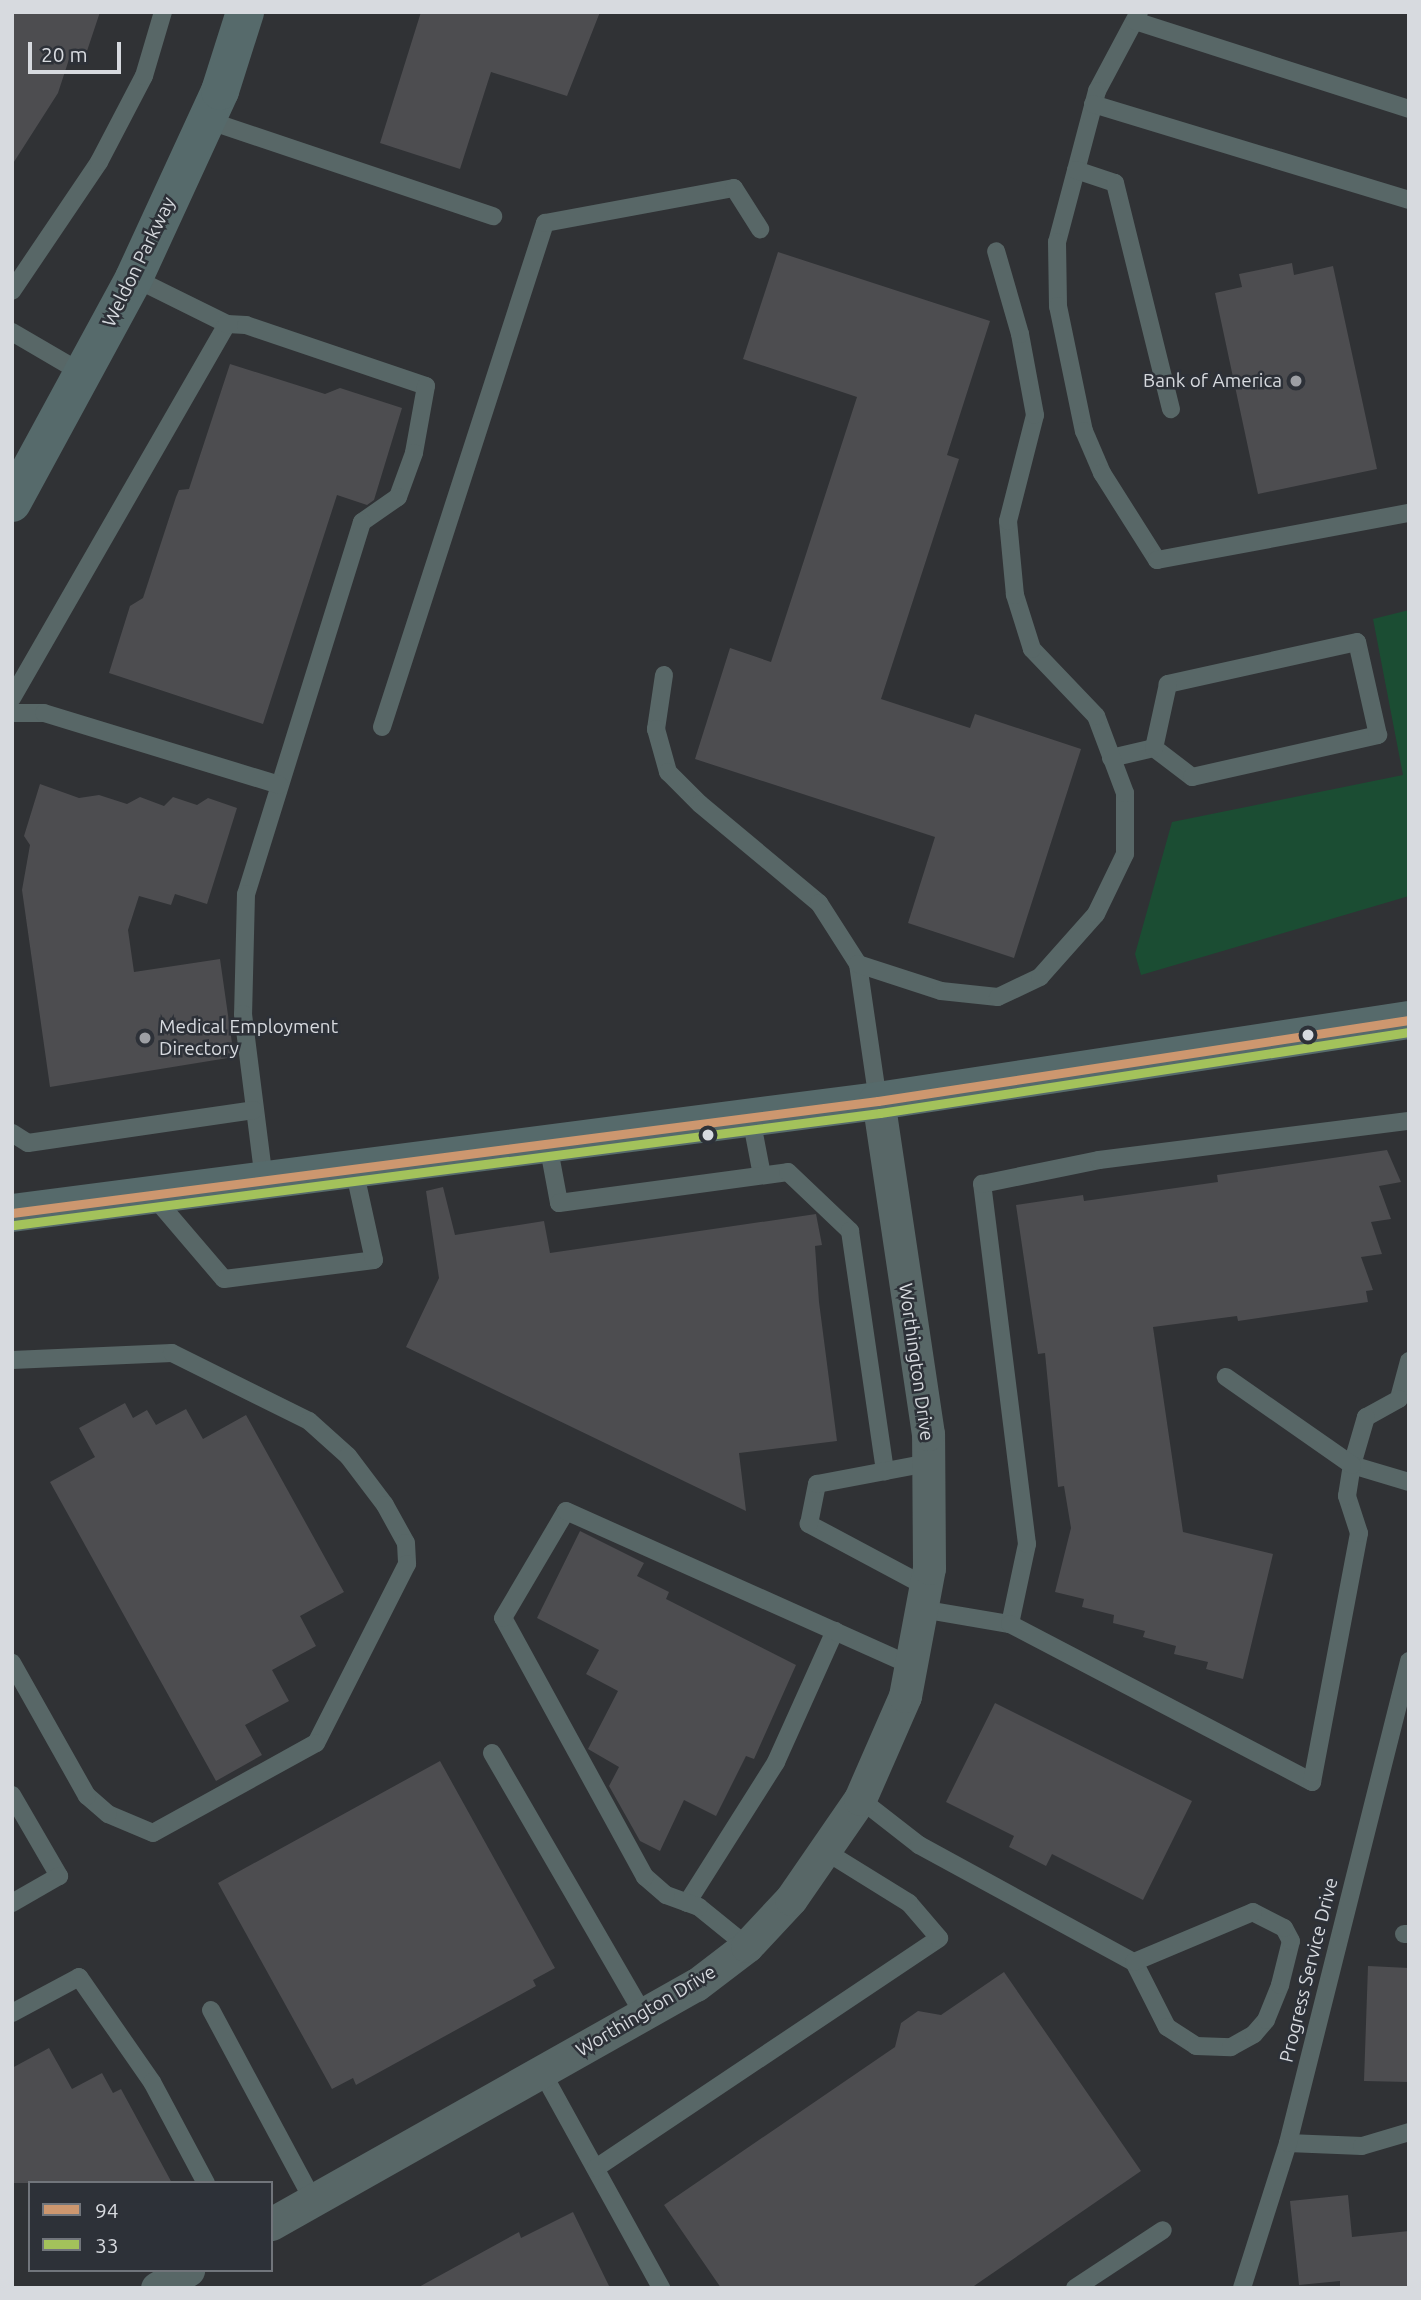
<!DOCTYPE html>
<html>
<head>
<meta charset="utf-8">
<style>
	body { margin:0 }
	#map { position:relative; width:1421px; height:2300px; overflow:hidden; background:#303235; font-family:Ubuntu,sans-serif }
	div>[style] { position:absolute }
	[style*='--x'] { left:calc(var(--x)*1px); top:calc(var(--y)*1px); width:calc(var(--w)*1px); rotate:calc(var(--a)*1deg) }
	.green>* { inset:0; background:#1b4d33 }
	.building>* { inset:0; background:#4d4d50 }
	.lane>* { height:18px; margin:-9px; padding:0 9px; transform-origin:9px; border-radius:9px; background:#586767 }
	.street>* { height:33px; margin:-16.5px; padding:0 16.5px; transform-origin:16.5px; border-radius:16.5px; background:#586767 }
	.secondary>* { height:38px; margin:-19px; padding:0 19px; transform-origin:19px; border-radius:19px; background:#566a6b }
	.bus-1>* { height:9px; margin:-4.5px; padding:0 4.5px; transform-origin:4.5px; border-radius:4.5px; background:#cd976f }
	.bus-2>* { height:9px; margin:-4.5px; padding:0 4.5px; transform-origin:4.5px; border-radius:4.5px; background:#a3c25b }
	.dots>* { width:19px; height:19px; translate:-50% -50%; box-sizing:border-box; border:4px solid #2d3138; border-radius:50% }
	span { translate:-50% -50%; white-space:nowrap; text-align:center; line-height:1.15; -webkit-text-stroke:5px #2d3138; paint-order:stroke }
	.street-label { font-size:19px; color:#d7dadf }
	.poi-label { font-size:19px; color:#d7dadf }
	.right { translate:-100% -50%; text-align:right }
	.left { translate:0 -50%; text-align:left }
	.frame { position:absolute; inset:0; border:14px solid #d7dadf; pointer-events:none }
	.legend { position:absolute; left:28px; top:2181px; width:245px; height:91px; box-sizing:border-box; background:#2d3138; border:2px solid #71757b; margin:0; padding:9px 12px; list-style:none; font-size:21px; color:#d7dadf }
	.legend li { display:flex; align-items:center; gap:14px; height:35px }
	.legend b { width:35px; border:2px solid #71757b }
	.scale { position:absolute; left:28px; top:42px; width:93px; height:32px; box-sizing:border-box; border:4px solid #d7dadf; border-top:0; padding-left:9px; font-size:21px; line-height:24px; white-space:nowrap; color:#d7dadf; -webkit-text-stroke:5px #2d3138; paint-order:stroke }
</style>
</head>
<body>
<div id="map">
	<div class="green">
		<div style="clip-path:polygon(1409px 610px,1409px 896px,1141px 975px,1135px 954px,1172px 822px,1403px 775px,1373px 619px)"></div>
	</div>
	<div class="building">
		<div style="clip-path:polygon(12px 12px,100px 12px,86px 54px,72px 50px,58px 93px,12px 165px)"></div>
		<div style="clip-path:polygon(421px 12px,600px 12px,567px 96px,491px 72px,460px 169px,380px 143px)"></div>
		<div style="clip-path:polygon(778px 252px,990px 321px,947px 455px,959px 459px,881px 699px,970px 728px,975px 714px,1081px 749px,1014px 958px,908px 923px,935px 837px,695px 759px,730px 648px,771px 662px,857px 397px,743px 359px)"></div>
		<div style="clip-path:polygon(1292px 263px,1294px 275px,1333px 266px,1377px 469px,1258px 494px,1215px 293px,1242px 287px,1239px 274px)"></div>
		<div style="clip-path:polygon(230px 364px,325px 394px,340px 388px,402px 408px,374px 500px,367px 505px,337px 495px,263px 724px,109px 673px,130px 606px,143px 598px,176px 497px,179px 490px,189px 489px)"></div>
		<div style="clip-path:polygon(40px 784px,79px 798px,99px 795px,127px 804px,140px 797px,164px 806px,173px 797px,197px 805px,208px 798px,237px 808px,207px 904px,175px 894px,171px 905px,139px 896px,128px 930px,134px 972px,220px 959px,234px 1057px,50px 1087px,22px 890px,30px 845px,24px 836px)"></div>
		<div style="clip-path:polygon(1387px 1150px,1401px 1182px,1379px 1186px,1391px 1219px,1371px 1222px,1382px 1254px,1361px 1257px,1373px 1290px,1366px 1291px,1368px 1302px,1238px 1321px,1237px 1316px,1153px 1327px,1183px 1532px,1273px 1554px,1243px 1679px,1206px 1669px,1208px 1662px,1174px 1654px,1176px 1646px,1143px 1637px,1145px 1631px,1113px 1623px,1114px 1615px,1082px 1607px,1084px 1599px,1055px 1592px,1071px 1528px,1064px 1486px,1058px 1487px,1045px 1353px,1038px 1354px,1016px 1205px,1083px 1195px,1084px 1201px,1218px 1182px,1217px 1175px)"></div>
		<div style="clip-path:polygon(443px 1187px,455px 1235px,544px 1221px,550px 1253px,816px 1214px,822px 1245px,815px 1246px,819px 1302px,837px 1441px,739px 1453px,746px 1511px,406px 1347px,439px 1278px,426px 1191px)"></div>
		<div style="clip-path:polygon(125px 1403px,133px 1418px,147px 1410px,156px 1425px,186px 1409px,203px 1439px,246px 1415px,344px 1592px,300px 1616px,316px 1646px,272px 1670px,289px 1701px,245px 1725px,262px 1755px,216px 1781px,50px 1482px,95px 1457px,79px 1428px)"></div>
		<div style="clip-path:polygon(580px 1531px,644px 1563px,637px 1576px,669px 1592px,666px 1599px,796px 1665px,754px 1759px,746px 1756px,716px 1816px,684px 1800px,660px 1851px,640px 1841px,609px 1786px,619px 1767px,588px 1749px,618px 1691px,586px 1674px,599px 1650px,537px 1618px)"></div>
		<div style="clip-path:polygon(995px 1703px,1192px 1801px,1143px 1900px,1052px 1854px,1046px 1866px,1009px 1847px,1014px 1836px,946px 1802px)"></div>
		<div style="clip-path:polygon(440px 1761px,555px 1968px,533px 1980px,536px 1986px,356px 2085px,353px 2078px,332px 2089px,218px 1883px)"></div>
		<div style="clip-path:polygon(1368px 1966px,1409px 1968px,1409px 2082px,1364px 2081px)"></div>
		<div style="clip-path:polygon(1004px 1972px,1141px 2171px,971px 2288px,721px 2288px,664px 2205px,895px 2047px,901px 2023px,918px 2011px,941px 2015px)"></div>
		<div style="clip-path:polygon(49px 2048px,72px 2089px,102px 2073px,113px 2093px,121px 2089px,172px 2183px,12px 2183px,12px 2068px)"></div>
		<div style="clip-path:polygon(1348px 2195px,1352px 2237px,1409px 2231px,1409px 2288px,1340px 2288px,1340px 2281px,1299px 2285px,1290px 2201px)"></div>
		<div style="clip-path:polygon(573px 2212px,610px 2288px,417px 2288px,519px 2232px,521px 2238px)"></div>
	</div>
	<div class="lane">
		<div style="--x:1139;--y:12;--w:89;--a:118"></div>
		<div style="--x:1097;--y:91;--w:156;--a:104.8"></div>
		<div style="--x:1057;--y:242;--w:64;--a:89.1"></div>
		<div style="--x:1058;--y:306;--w:128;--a:78.3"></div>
		<div style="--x:1084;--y:431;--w:46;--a:66.8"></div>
		<div style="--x:1102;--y:473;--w:103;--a:57.7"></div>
		<div style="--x:1157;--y:560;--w:256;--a:-10.6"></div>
		<div style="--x:1135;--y:21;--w:288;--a:17.8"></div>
		<div style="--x:1093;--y:104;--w:330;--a:16.9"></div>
		<div style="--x:207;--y:120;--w:302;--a:18.6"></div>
		<div style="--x:1076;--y:170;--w:41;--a:18.4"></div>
		<div style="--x:1115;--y:183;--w:233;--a:76.1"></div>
		<div style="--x:134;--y:278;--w:104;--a:26.3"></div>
		<div style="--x:12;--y:291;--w:156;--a:-56"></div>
		<div style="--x:99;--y:162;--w:97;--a:-62.4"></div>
		<div style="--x:144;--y:76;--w:67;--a:-73.5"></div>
		<div style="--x:12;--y:332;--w:83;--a:30.3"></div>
		<div style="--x:664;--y:675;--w:55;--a:98.4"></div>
		<div style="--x:656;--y:729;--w:45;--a:74.4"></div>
		<div style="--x:668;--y:772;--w:45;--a:45"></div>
		<div style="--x:700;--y:804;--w:155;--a:39.8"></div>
		<div style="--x:819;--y:903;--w:72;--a:57.4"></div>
		<div style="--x:858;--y:964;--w:138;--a:81.7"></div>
		<div style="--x:12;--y:698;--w:431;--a:-60.1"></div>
		<div style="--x:227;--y:324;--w:19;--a:3"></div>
		<div style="--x:246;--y:325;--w:190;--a:18.7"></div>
		<div style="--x:426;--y:386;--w:68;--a:100.2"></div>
		<div style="--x:414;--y:453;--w:47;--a:110"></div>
		<div style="--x:398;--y:497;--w:44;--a:145.2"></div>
		<div style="--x:362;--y:522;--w:390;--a:107.3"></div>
		<div style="--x:246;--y:894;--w:120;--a:91.4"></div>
		<div style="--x:243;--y:1014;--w:167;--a:82.8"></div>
		<div style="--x:12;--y:713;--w:32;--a:0"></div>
		<div style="--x:44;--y:713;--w:246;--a:17"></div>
		<div style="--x:382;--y:727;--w:530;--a:-72.08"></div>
		<div style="--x:545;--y:223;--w:192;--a:-10.5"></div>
		<div style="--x:734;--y:188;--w:49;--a:57.6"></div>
		<div style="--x:1111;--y:758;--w:44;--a:-13.1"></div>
		<div style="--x:1154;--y:748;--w:48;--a:37.3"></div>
		<div style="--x:1192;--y:777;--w:191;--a:-12.7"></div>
		<div style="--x:1378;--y:735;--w:95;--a:-102.7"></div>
		<div style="--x:1357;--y:642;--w:194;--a:167.5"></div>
		<div style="--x:1168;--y:684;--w:66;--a:102.3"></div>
		<div style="--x:858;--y:964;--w:87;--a:18"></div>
		<div style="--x:941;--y:991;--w:57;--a:6"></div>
		<div style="--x:998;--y:997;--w:47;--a:-25.5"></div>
		<div style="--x:1040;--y:977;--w:84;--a:-48.4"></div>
		<div style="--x:1096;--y:914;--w:67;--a:-64.2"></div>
		<div style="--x:1125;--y:854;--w:61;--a:-90"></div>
		<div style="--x:1125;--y:793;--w:82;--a:-110.6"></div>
		<div style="--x:1096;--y:716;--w:93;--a:-133.7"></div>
		<div style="--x:1032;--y:649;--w:57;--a:-107.5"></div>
		<div style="--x:1015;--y:595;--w:74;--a:-95.4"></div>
		<div style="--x:1008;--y:521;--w:109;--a:-75.7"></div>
		<div style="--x:1035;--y:415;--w:82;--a:-100.5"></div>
		<div style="--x:1020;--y:334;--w:86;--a:-106.1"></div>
		<div style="--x:751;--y:1118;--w:58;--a:79.1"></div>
		<div style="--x:12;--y:1133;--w:19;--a:32"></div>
		<div style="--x:28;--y:1143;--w:228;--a:-8.3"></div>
		<div style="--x:548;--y:1144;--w:60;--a:79.4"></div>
		<div style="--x:559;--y:1203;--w:231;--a:-7.7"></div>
		<div style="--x:788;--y:1172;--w:86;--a:43.6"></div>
		<div style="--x:850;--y:1231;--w:243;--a:81.7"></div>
		<div style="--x:153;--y:1196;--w:109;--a:49.5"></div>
		<div style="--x:224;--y:1279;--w:151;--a:-7.2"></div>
		<div style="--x:374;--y:1260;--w:93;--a:-102.4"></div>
		<div style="--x:12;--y:1360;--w:160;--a:-2.5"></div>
		<div style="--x:172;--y:1353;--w:153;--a:26.4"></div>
		<div style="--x:309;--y:1421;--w:52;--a:41.9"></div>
		<div style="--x:348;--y:1456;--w:61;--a:52.9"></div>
		<div style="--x:385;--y:1505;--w:43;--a:61.1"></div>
		<div style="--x:406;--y:1543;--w:21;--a:87"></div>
		<div style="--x:407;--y:1564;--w:201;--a:116.9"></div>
		<div style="--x:316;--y:1743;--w:186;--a:151.1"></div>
		<div style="--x:153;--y:1833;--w:49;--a:-157.1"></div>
		<div style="--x:108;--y:1814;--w:28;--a:-139"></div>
		<div style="--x:87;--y:1796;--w:153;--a:-119.4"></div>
		<div style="--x:1409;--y:1361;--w:39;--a:105"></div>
		<div style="--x:1399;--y:1399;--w:38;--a:151"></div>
		<div style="--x:1366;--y:1417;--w:50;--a:106.3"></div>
		<div style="--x:1352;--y:1465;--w:59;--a:16.6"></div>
		<div style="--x:925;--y:1586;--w:132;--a:-151.9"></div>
		<div style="--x:809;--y:1524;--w:41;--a:-78.7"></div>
		<div style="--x:817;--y:1484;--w:113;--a:-10.7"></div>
		<div style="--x:921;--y:1609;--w:90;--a:9.6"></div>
		<div style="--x:1010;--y:1624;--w:82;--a:-78"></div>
		<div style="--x:1027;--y:1544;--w:363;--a:-97.1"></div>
		<div style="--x:982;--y:1184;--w:119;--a:-11.6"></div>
		<div style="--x:1099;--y:1160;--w:312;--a:-7.2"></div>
		<div style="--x:1010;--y:1624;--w:341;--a:27.6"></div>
		<div style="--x:1312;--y:1782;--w:253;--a:-79.3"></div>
		<div style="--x:1359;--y:1533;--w:39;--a:-108"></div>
		<div style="--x:1347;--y:1496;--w:31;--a:-81"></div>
		<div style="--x:1352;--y:1465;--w:154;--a:-145.1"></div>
		<div style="--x:492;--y:1753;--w:303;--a:59.9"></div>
		<div style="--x:12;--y:1795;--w:94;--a:59.9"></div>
		<div style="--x:59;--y:1876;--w:54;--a:150.1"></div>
		<div style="--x:860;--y:1799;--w:75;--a:37.9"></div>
		<div style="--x:919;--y:1845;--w:245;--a:28.6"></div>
		<div style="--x:1134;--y:1962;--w:73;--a:63.1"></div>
		<div style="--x:1167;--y:2027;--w:35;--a:33"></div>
		<div style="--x:1196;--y:2046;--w:35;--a:2"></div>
		<div style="--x:1231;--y:2047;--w:26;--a:-29"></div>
		<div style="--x:1254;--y:2034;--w:18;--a:-49"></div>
		<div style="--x:1266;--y:2020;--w:38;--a:-68"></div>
		<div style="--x:1280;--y:1985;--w:45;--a:-76"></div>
		<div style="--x:1291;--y:1941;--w:15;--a:-118"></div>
		<div style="--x:1284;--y:1928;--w:35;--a:-153"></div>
		<div style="--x:1253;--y:1912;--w:129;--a:157.2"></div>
		<div style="--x:687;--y:1903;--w:167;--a:-57.7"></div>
		<div style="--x:776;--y:1762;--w:144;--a:-65.8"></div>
		<div style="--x:1404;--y:1934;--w:5;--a:0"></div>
		<div style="--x:747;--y:1946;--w:62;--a:-140.9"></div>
		<div style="--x:699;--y:1907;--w:35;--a:-160"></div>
		<div style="--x:666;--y:1895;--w:28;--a:-139"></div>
		<div style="--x:645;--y:1877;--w:295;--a:-118.7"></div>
		<div style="--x:503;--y:1618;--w:124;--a:-59.5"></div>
		<div style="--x:566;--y:1511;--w:378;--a:24.1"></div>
		<div style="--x:211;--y:2010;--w:216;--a:61.8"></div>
		<div style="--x:12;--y:2013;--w:76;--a:-28.2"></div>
		<div style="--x:79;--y:1977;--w:128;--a:55.2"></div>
		<div style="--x:152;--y:2082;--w:115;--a:61.9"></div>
		<div style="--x:542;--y:2072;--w:247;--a:61.1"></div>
		<div style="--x:1288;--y:2143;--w:74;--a:2.3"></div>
		<div style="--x:1362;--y:2146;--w:49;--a:-16.6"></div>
		<div style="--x:596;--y:2168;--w:413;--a:-33.8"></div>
		<div style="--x:939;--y:1938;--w:46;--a:-130.6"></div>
		<div style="--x:909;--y:1903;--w:99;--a:-148.2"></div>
		<div style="--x:1075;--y:2288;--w:105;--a:-33.4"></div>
		<div style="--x:1242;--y:2288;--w:152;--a:-72.4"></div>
		<div style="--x:1288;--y:2143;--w:497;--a:-75.9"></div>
	</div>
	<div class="street">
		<div style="--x:271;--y:2224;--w:488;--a:-29.4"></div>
		<div style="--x:696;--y:1985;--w:64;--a:-37.4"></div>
		<div style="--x:747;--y:1946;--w:64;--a:-46.9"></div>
		<div style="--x:791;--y:1899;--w:121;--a:-55.4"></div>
		<div style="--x:860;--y:1799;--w:112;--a:-66.4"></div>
		<div style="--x:905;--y:1696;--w:130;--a:-79.4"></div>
		<div style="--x:929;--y:1568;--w:134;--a:-90.4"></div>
		<div style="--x:928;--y:1434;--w:337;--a:-98.5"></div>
		<div style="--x:157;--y:2288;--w:36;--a:-30"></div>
	</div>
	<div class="secondary">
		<div style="--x:12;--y:503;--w:256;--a:-61.5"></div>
		<div style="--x:134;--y:278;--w:206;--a:-65.3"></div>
		<div style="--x:220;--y:91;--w:83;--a:-72.4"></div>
		<div style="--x:12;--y:1213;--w:873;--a:-7.37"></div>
		<div style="--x:878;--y:1101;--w:537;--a:-8.67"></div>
	</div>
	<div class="bus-1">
		<div style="--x:12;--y:1213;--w:873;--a:-7.37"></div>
		<div style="--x:878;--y:1101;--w:537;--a:-8.67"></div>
	</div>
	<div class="bus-2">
		<div style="--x:14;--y:1225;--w:873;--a:-7.37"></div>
		<div style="--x:880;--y:1113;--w:535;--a:-8.71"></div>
	</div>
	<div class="dots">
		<div style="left:1296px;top:381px;background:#9d9fa4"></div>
		<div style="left:1308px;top:1035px;background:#d7dadf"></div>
		<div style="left:145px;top:1038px;background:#9d9fa4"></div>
		<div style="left:708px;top:1135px;background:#d7dadf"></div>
	</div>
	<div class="street-label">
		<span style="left:139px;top:262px;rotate:-64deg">Weldon Parkway</span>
		<span style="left:916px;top:1362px;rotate:82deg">Worthington Drive</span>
		<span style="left:1309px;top:1970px;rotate:-76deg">Progress Service Drive</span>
		<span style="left:646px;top:2011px;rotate:-31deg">Worthington Drive</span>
	</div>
	<div class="poi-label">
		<span class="right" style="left:1282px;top:381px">Bank of America</span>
		<span class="left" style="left:159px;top:1038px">Medical Employment<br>Directory</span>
	</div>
	<div class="frame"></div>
	<ul class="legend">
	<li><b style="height:9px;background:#cd976f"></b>94</li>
	<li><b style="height:9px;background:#a3c25b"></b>33</li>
	</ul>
	<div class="scale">20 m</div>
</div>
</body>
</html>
